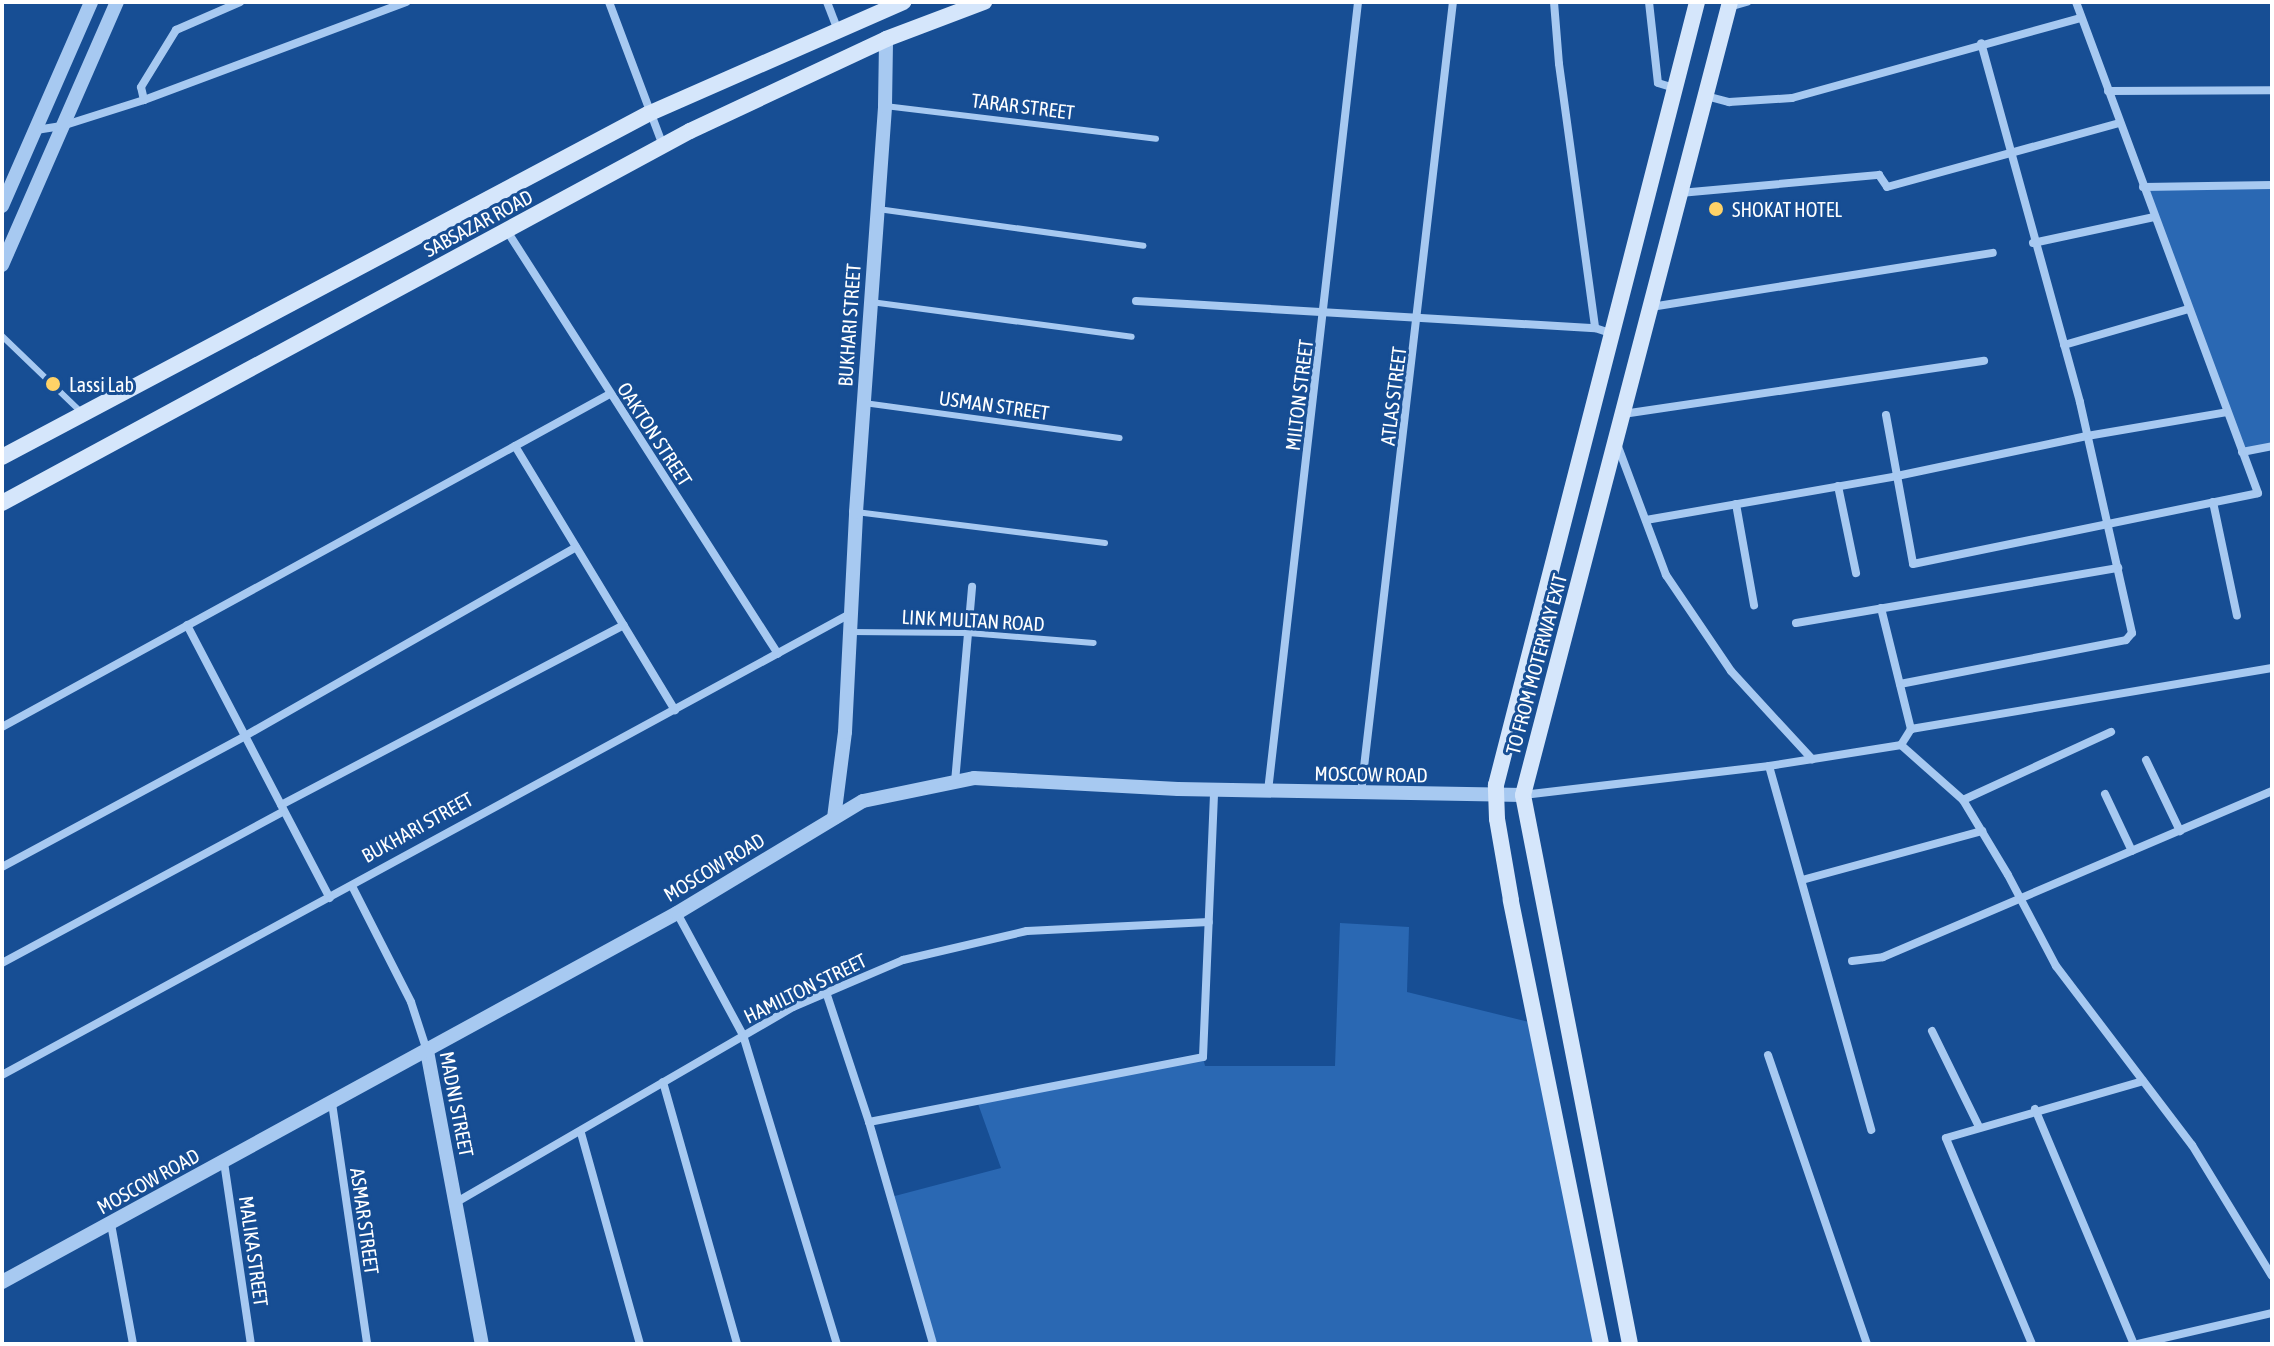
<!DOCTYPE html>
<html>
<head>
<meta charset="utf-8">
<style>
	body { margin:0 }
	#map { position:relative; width:2274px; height:1346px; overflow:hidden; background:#174e94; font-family:"Asap Condensed",sans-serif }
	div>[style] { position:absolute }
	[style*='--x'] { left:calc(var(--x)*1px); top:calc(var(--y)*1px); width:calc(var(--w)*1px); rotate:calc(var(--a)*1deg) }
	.green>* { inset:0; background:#2a68b3 }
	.service>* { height:6px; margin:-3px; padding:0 3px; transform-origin:3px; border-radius:3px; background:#a7c9f1 }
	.minor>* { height:8px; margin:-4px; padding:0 4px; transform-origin:4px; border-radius:4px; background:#a7c9f1 }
	.tertiary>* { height:14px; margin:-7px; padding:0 7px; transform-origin:7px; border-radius:7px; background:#a7c9f1 }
	.secondary>* { height:16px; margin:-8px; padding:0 8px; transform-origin:8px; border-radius:8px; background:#d5e6fb }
	.dots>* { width:22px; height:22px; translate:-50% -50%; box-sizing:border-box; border:4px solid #174e94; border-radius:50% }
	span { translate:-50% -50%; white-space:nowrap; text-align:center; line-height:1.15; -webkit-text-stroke:6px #174e94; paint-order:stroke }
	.street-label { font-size:20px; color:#fff }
	.poi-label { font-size:20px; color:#fff }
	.left { translate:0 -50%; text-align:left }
	.frame { position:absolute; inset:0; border:4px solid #fff; pointer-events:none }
</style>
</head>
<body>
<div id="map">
	<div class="green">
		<div style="clip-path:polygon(2272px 182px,2272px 446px,2242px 452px,2143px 187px)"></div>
		<div style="clip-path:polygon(1340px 923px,1409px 927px,1407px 992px,1537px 1024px,1601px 1344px,933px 1344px,891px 1197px,1001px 1168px,977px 1101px,1203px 1057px,1205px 1066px,1335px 1066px)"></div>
	</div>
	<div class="service">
		<div style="--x:885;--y:106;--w:273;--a:6.9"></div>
		<div style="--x:878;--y:209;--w:268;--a:7.9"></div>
		<div style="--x:871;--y:302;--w:263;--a:7.6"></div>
		<div style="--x:2;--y:336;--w:112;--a:43.9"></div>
		<div style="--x:864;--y:403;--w:258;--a:7.8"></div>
		<div style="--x:856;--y:512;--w:251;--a:7.1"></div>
		<div style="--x:850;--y:632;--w:118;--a:0.5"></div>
		<div style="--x:968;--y:633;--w:126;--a:4.5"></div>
	</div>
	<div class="minor">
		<div style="--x:609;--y:2;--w:154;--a:69.4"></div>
		<div style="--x:827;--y:2;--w:28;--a:69"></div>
		<div style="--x:1554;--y:2;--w:62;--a:85.4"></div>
		<div style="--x:1559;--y:64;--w:266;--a:82.2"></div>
		<div style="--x:1595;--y:328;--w:16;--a:18"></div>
		<div style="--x:1649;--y:2;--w:81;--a:83.7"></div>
		<div style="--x:1658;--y:83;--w:17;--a:17"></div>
		<div style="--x:1729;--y:7;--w:19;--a:-16"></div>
		<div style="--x:2108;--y:91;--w:164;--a:-0.3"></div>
		<div style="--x:1706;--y:96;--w:24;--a:15"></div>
		<div style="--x:1729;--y:102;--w:63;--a:-3.6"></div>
		<div style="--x:1792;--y:98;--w:300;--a:-15.5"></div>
		<div style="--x:144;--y:100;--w:13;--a:-103"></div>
		<div style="--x:141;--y:87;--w:67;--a:-58.4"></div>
		<div style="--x:176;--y:30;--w:70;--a:-23.6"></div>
		<div style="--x:36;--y:130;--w:26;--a:-9"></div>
		<div style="--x:62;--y:126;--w:86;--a:-17.6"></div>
		<div style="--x:144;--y:100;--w:280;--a:-20.5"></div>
		<div style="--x:2143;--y:187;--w:129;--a:-0.9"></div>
		<div style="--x:1680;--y:193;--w:200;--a:-5.2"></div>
		<div style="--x:1879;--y:175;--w:14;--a:56"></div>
		<div style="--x:1887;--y:187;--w:241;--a:-15.4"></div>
		<div style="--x:507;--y:231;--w:502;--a:57.35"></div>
		<div style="--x:2033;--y:243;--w:124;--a:-12.1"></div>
		<div style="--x:1136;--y:301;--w:460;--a:3.4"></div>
		<div style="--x:1651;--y:307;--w:346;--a:-9"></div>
		<div style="--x:2064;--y:345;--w:130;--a:-16.1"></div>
		<div style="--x:1623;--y:414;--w:365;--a:-8.4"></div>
		<div style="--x:1886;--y:415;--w:151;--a:79.7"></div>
		<div style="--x:1913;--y:564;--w:352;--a:-11.6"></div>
		<div style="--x:2258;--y:493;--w:524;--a:-110.34"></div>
		<div style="--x:1617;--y:444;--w:140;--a:69.5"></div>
		<div style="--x:1666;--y:575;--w:116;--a:55.9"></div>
		<div style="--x:1731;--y:671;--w:120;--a:47.4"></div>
		<div style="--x:515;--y:446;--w:309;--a:58.8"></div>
		<div style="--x:2242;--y:452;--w:31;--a:-11"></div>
		<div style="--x:1838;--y:486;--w:89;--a:78.3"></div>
		<div style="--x:2213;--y:502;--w:116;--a:78.1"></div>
		<div style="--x:1736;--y:504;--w:103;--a:79.9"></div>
		<div style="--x:1646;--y:520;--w:255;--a:-9.9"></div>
		<div style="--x:1897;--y:476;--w:194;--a:-11.9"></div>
		<div style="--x:2087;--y:436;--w:142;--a:-9.7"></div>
		<div style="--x:1881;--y:608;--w:125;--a:76.1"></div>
		<div style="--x:1796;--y:623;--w:327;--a:-9.7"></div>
		<div style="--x:187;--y:625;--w:308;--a:62.4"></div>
		<div style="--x:1900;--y:684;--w:230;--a:-11"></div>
		<div style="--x:2126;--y:640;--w:9;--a:-49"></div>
		<div style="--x:2132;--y:633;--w:237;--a:-102.7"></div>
		<div style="--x:2080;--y:402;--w:372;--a:-105.4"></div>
		<div style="--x:2;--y:727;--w:693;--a:-28.71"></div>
		<div style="--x:1901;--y:745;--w:83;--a:41.6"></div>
		<div style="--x:1963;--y:800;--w:87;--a:59"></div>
		<div style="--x:2008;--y:875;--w:103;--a:62.2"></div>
		<div style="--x:2056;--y:966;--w:225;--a:52.8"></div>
		<div style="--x:2192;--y:1145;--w:153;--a:58.6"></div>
		<div style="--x:2146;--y:760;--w:79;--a:64.4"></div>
		<div style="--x:1769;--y:766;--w:378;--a:74.3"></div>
		<div style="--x:955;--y:782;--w:196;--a:-85"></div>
		<div style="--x:1268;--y:791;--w:794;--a:-83.49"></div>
		<div style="--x:1361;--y:793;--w:796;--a:-83.37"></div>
		<div style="--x:2105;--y:794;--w:63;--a:64.7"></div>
		<div style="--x:1523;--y:795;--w:248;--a:-6.7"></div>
		<div style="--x:1769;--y:766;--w:134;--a:-9"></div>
		<div style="--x:1901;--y:745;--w:19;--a:-58"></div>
		<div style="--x:1911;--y:729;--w:366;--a:-9.6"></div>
		<div style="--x:1963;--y:800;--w:163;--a:-24.7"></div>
		<div style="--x:281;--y:805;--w:387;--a:-27.7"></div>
		<div style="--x:2;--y:867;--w:276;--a:-28.3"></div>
		<div style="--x:245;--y:736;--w:381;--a:-29.7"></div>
		<div style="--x:1802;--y:880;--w:187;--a:-15.2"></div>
		<div style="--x:352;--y:886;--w:130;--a:63"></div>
		<div style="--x:411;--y:1002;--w:52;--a:71.9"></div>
		<div style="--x:677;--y:913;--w:139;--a:61.6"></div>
		<div style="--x:743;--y:1035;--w:323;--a:73.1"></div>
		<div style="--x:1852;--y:961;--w:31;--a:-7"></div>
		<div style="--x:1883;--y:957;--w:423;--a:-23.1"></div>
		<div style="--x:2;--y:963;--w:320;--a:-28.3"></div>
		<div style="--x:826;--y:992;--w:137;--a:71.7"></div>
		<div style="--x:869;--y:1122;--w:231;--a:73.9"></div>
		<div style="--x:1932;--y:1031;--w:107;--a:63.9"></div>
		<div style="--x:1768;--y:1055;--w:305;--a:71.1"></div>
		<div style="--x:2;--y:1075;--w:965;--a:-28.53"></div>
		<div style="--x:663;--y:1082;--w:272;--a:74.2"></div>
		<div style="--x:332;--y:1103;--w:244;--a:81.7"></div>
		<div style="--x:2035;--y:1109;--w:255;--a:67.2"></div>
		<div style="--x:869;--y:1122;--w:340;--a:-11"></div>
		<div style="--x:1203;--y:1057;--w:267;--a:-87.6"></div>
		<div style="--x:581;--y:1133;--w:219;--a:74.4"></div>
		<div style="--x:224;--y:1162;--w:184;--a:81.6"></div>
		<div style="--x:455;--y:1203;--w:391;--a:-30.1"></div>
		<div style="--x:793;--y:1007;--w:120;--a:-23.1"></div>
		<div style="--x:903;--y:960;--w:127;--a:-13.2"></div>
		<div style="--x:1027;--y:931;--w:182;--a:-2.8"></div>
		<div style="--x:111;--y:1224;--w:122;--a:79.6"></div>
		<div style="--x:2032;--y:1344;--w:223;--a:-112.7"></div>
		<div style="--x:1946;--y:1138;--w:205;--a:-16.1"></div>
		<div style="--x:2138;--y:1344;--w:138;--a:-13"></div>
	</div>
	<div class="tertiary">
		<div style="--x:2;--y:206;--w:223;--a:-66.4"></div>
		<div style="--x:2;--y:265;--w:287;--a:-66.4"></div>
		<div style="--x:834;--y:818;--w:87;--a:-82.7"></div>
		<div style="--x:845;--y:732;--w:220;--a:-87.1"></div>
		<div style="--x:856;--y:512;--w:407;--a:-85.9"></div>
		<div style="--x:885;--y:106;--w:67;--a:-89.1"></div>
		<div style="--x:427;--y:1051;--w:298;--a:79.4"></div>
		<div style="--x:2;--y:1282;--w:769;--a:-28.66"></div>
		<div style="--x:677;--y:913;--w:217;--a:-31.1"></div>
		<div style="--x:863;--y:801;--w:113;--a:-11.7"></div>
		<div style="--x:974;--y:778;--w:204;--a:3.1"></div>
		<div style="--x:1178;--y:789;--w:345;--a:1"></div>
	</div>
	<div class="secondary">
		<div style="--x:2;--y:457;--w:731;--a:-27.97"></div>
		<div style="--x:648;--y:114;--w:279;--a:-23.7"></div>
		<div style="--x:2;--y:503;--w:782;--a:-28.4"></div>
		<div style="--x:690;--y:131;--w:217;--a:-25.1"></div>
		<div style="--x:886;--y:39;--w:105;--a:-20.7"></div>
		<div style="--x:1601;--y:1344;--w:453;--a:-101.5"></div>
		<div style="--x:1511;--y:900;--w:82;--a:-99.8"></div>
		<div style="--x:1497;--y:819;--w:34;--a:-92"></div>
		<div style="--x:1496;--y:785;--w:808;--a:-75.6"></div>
		<div style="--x:1630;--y:1344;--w:559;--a:-101.03"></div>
		<div style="--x:1523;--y:795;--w:820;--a:-75.37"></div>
	</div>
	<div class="dots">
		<div style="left:1716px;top:209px;background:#ffd267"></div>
		<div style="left:53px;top:384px;background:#ffd267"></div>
	</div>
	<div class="street-label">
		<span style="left:1023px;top:106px;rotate:7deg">TARAR STREET</span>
		<span style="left:478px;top:223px;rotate:-28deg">SABSAZAR ROAD</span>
		<span style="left:849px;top:325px;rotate:-86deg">BUKHARI STREET</span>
		<span style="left:1299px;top:395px;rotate:-83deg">MILTON STREET</span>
		<span style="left:1393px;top:396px;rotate:-83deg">ATLAS STREET</span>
		<span style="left:994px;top:405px;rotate:8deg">USMAN STREET</span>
		<span style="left:655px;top:434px;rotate:57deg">OAKTON STREET</span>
		<span style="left:973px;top:620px;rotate:3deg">LINK MULTAN ROAD</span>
		<span style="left:1536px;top:664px;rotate:-75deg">TO FROM MOTERWAY EXIT</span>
		<span style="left:1371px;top:774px;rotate:1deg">MOSCOW ROAD</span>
		<span style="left:417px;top:827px;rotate:-29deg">BUKHARI STREET</span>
		<span style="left:714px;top:867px;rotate:-31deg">MOSCOW ROAD</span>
		<span style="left:805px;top:988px;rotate:-26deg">HAMILTON STREET</span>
		<span style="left:457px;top:1104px;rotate:79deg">MADNI STREET</span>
		<span style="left:148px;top:1181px;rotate:-29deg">MOSCOW ROAD</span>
		<span style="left:365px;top:1221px;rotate:82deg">ASMAR STREET</span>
		<span style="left:254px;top:1251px;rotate:82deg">MALIKA STREET</span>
	</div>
	<div class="poi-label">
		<span class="left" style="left:1732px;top:209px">SHOKAT HOTEL</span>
		<span class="left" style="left:69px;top:384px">Lassi Lab</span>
	</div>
	<div class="frame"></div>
</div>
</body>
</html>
